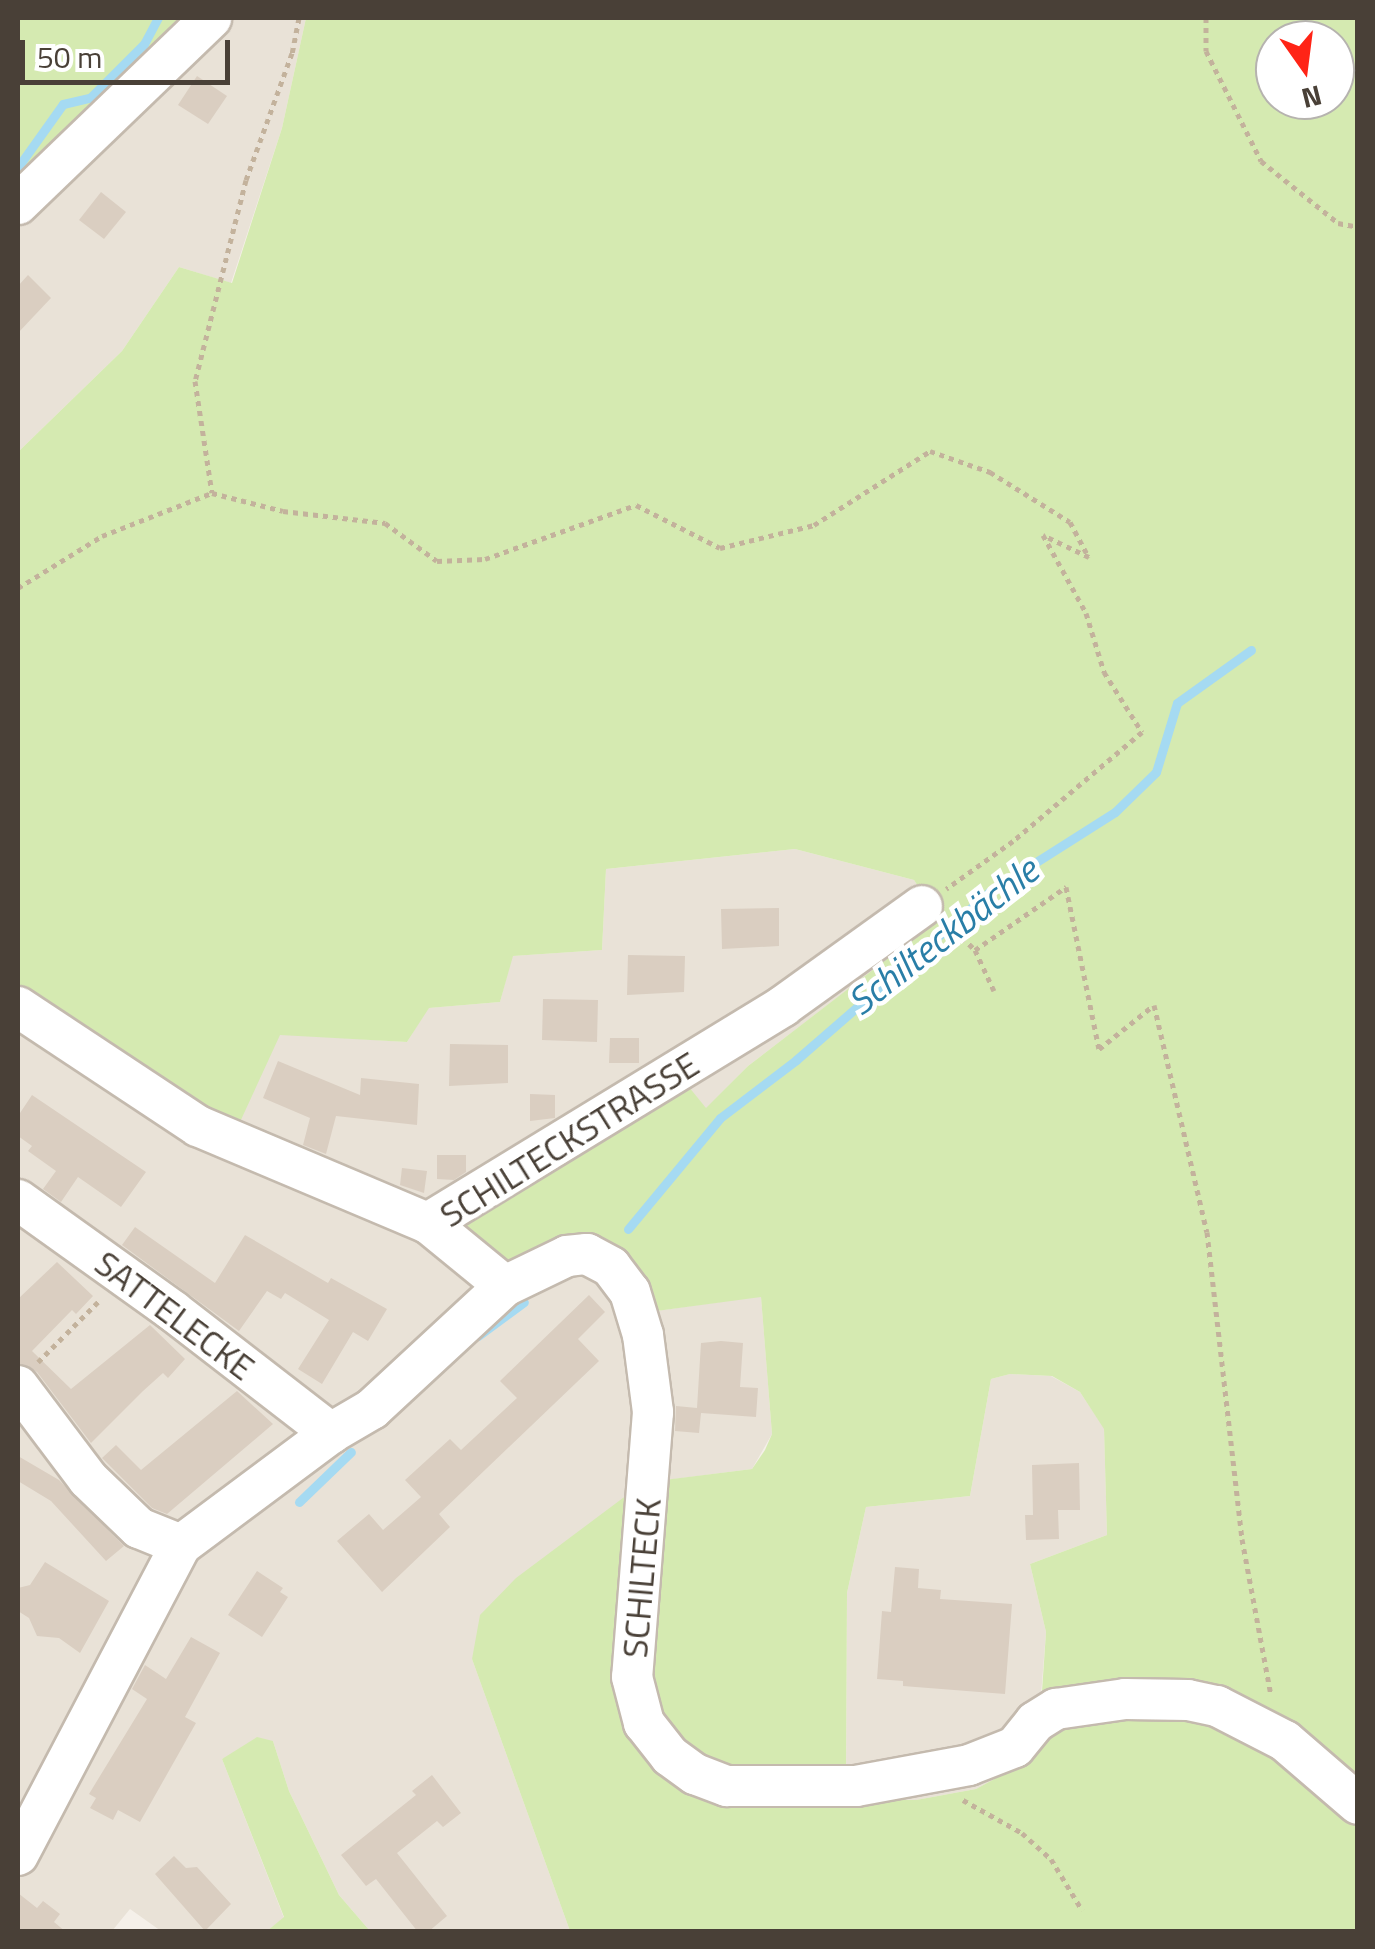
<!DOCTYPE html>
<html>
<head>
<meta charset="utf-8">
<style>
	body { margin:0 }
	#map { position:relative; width:1375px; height:1949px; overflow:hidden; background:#f5f0e9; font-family:"Titillium Web",sans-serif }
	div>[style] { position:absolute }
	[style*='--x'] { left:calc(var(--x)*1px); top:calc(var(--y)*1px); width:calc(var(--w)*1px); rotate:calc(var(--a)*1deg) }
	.residential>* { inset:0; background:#e9e2d7 }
	.green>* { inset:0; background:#d5eab1 }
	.stream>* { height:9px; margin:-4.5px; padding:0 4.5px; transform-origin:4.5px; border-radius:4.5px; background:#a5daf2 }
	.building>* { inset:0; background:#dacec1 }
	.path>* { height:5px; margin-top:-2.5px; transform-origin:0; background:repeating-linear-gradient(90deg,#c3b29c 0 5px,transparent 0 10px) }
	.roads { filter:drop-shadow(2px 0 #c4baae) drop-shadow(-2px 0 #c4baae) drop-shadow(0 2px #c4baae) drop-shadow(0 -2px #c4baae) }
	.minor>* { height:40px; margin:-20px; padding:0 20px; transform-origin:20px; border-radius:20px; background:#fff }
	span { translate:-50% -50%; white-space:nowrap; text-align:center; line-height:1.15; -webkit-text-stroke:9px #fff; paint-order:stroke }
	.street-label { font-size:35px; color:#494037 }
	.water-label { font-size:38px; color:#297ea7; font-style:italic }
	.frame { position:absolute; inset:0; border:20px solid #494037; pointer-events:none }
	.north { position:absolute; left:1255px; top:20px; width:100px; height:100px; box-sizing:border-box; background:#fff; border:2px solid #b6b3af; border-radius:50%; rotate:166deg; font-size:28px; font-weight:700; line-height:40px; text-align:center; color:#494037 }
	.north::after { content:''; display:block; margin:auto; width:35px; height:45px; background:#ff2416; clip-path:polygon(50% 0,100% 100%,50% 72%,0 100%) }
	.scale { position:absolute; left:20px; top:40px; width:210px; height:45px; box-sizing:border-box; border:5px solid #494037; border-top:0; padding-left:12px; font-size:30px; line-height:35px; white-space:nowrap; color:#494037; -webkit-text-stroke:8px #fff; paint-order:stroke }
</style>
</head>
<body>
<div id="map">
	<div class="residential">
		<div style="clip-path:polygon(197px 18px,306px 18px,282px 128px,231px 283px,179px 267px,122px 351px,18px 452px,18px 188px)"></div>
		<div style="clip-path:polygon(795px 849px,914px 880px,940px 919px,748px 1066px,706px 1109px,680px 1077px,574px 1238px,649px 1312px,761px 1296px,772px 1434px,752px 1469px,643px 1483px,472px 1659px,570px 1931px,370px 1931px,339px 1895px,289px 1791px,273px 1741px,222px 1759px,284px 1918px,267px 1931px,161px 1931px,130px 1909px,112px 1931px,18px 1931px,18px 987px,61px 1020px,407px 1042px,428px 1008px,500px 1002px,512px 956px,602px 950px,606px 869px)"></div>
		<div style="clip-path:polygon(1010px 1374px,1051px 1376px,1080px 1392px,1104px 1428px,1107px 1535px,1030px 1564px,1046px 1632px,1037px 1746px,1009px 1771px,976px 1789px,916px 1800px,846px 1798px,847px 1593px,866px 1507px,970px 1496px,991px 1379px)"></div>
	</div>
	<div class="green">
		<div style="clip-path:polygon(18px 18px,197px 18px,18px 188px)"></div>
		<div style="clip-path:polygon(evenodd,306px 18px,1357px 18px,1357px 1931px,570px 1931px,472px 1659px,480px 1615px,516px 1578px,643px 1483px,624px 1660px,629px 1698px,658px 1759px,694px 1779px,754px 1799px,916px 1800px,976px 1789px,1009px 1771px,1036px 1746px,1039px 1727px,1088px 1712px,1120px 1708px,1160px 1711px,1230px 1734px,1228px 1701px,1182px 1693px,1129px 1689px,1041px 1706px,1046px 1632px,1030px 1564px,1107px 1535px,1104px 1429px,1080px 1392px,1052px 1376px,1010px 1374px,991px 1379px,970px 1496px,866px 1507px,847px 1593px,846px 1780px,766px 1782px,715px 1772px,660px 1730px,642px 1686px,656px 1481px,752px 1469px,765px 1450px,772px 1434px,761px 1297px,649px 1312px,636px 1285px,616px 1261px,574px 1238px,506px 1261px,462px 1222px,481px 1197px,680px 1076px,706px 1108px,748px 1066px,939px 919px,914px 880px,795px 849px,606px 869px,602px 950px,513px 956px,500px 1002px,429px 1008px,407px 1042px,280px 1035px,234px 1135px,18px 987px,18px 452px,122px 351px,179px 267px,232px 283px,282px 128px,306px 18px,1275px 40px,1335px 40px,1335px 100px,1275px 100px,1275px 40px)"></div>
		<div style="clip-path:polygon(257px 1737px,273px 1741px,289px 1791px,339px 1895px,370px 1931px,267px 1931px,284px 1917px,222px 1759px)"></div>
	</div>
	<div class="stream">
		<div style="--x:18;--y:167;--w:77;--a:-54.5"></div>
		<div style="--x:63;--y:104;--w:28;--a:-13"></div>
		<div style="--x:90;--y:98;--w:76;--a:-45"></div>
		<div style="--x:144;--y:44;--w:30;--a:-62"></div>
		<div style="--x:628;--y:1229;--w:144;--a:-50.3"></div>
		<div style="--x:720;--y:1118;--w:96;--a:-37.3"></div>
		<div style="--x:796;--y:1060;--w:256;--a:-41"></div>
		<div style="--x:989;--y:892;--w:149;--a:-32.4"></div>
		<div style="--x:1115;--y:812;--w:57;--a:-44.3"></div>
		<div style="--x:1156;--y:772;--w:72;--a:-73.1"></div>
		<div style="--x:1177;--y:703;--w:91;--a:-35.6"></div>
		<div style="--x:478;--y:1336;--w:57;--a:-36.5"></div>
		<div style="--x:299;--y:1502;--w:72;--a:-43.9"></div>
	</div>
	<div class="building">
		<div style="clip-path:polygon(197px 76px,227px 96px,208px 124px,178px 105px)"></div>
		<div style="clip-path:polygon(101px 192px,126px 212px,104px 239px,79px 220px)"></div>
		<div style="clip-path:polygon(28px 275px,51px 298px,18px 333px,18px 286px)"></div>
		<div style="clip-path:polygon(779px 908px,779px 946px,722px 949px,721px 909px)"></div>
		<div style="clip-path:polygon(628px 955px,685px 956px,684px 992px,627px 995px)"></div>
		<div style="clip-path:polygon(543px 999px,598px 1000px,597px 1042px,542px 1040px)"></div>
		<div style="clip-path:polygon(610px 1038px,639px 1038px,639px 1063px,609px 1063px)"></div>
		<div style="clip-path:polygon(450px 1044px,508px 1045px,508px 1083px,449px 1086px)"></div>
		<div style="clip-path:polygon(278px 1061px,360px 1095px,361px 1078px,419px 1084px,417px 1125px,336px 1116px,326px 1154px,303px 1145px,310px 1118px,263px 1098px)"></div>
		<div style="clip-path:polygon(530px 1094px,555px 1095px,555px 1118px,530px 1121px)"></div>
		<div style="clip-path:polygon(32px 1095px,146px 1172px,121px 1207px,78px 1177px,61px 1202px,43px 1189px,56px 1171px,28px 1151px,32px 1146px,18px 1136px,18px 1116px)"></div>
		<div style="clip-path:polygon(437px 1155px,466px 1155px,466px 1172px,454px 1180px,437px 1179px)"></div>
		<div style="clip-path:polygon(402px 1168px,427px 1171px,424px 1193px,400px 1185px)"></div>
		<div style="clip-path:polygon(135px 1227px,215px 1283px,245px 1235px,328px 1283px,331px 1278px,387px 1309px,368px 1341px,353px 1332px,322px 1384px,298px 1369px,329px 1320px,285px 1293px,281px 1299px,267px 1291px,239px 1331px,122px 1245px)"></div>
		<div style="clip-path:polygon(57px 1262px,93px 1296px,76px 1314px,72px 1310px,32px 1351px,71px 1389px,150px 1325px,185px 1359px,168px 1378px,163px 1373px,143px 1391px,91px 1443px,37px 1372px,18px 1363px,18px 1299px)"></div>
		<div style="clip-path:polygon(589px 1295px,605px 1312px,578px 1339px,599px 1361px,439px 1514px,450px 1527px,382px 1592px,337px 1541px,369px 1514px,383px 1530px,421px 1497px,405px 1480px,450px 1439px,461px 1450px,517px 1398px,500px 1381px)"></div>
		<div style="clip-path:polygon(721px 1341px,743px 1343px,740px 1387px,758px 1388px,756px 1417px,701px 1413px,699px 1433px,675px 1431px,676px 1406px,697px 1408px,701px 1343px)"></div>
		<div style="clip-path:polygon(237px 1391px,273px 1424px,167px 1514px,152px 1508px,102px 1458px,116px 1445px,141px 1470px)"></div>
		<div style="clip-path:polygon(18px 1456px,59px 1480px,124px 1546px,106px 1561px,51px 1501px,18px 1481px)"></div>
		<div style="clip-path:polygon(1079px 1463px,1080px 1510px,1058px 1510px,1059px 1539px,1026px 1540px,1025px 1515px,1033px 1515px,1032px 1465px)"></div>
		<div style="clip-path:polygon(45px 1562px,109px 1601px,80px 1653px,59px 1638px,37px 1636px,29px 1618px,18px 1611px,18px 1588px,30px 1585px)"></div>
		<div style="clip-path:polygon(895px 1567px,919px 1569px,918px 1588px,941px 1590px,940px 1599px,1012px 1604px,1005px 1694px,903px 1686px,903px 1681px,877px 1679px,882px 1611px,891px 1612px)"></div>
		<div style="clip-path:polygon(257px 1571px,283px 1588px,280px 1592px,288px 1597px,262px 1637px,228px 1615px)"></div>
		<div style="clip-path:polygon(191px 1637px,220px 1653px,185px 1717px,196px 1723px,140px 1822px,118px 1810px,113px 1820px,90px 1808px,96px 1798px,89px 1794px,147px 1699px,132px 1689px,145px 1665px,166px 1679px)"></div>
		<div style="clip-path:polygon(432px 1775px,461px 1813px,443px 1827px,437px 1821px,397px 1853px,447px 1916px,428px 1932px,418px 1932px,376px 1879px,366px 1886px,341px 1855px,416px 1795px,412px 1791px)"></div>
		<div style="clip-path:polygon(174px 1856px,186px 1868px,197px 1867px,231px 1904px,205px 1931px,155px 1874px)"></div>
		<div style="clip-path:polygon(18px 1893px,37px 1908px,43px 1901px,60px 1914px,54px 1922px,66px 1932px,18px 1932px)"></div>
	</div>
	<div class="path">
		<div style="--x:299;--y:18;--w:36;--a:101"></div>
		<div style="--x:292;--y:53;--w:135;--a:109.9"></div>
		<div style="--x:246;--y:180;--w:207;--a:104.2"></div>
		<div style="--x:195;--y:381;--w:113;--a:81.4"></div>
		<div style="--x:212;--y:493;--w:73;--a:14.2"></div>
		<div style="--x:283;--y:511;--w:103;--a:6.7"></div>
		<div style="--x:385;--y:523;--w:64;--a:36.2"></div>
		<div style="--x:437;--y:561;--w:48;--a:-2.4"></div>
		<div style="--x:485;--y:559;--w:160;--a:-19.7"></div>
		<div style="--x:636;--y:505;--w:94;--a:27.1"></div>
		<div style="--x:720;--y:548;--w:97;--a:-13.7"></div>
		<div style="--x:814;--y:525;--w:138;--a:-32.5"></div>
		<div style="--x:930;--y:451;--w:64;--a:19.3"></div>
		<div style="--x:990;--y:472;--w:94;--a:32"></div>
		<div style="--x:1070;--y:522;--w:40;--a:62"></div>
		<div style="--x:1089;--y:557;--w:51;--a:-154.4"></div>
		<div style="--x:1043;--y:535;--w:89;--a:61.1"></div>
		<div style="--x:1086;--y:613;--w:62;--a:73"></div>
		<div style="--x:1104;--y:672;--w:71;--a:57.7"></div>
		<div style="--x:1142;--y:732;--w:169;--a:139.8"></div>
		<div style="--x:1013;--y:841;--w:82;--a:144.4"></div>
		<div style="--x:1206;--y:18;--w:33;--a:90"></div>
		<div style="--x:1206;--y:51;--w:123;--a:63.4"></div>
		<div style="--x:1261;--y:161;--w:99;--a:38.8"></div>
		<div style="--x:1338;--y:223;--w:20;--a:11"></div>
		<div style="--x:18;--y:588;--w:99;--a:-31.8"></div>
		<div style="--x:102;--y:536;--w:118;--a:-21.4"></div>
		<div style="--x:948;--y:923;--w:38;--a:45"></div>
		<div style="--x:975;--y:950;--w:45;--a:65.1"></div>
		<div style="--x:975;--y:950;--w:111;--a:-34.7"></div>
		<div style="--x:1066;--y:887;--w:165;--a:78.5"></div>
		<div style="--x:1099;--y:1049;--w:70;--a:-38.7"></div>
		<div style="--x:1154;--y:1005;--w:233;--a:76.9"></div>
		<div style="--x:1207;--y:1232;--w:309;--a:83.5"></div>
		<div style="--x:1242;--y:1539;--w:159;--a:79.5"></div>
		<div style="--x:38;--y:1362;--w:89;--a:-45"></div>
		<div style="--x:963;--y:1800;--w:68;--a:29.2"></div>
		<div style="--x:1022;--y:1833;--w:39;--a:42"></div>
		<div style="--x:1051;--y:1859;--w:60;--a:58.7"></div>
	</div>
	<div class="roads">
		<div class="minor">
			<div style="--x:18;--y:204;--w:268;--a:-43.9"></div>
			<div style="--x:18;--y:1007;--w:216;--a:33.5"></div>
			<div style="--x:198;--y:1126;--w:250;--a:22.9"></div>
			<div style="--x:428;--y:1223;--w:99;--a:39.3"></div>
			<div style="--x:18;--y:1200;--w:191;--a:35.6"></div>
			<div style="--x:173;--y:1311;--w:200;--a:37.7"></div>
			<div style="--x:428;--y:1223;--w:416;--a:-31.4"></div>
			<div style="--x:783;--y:1006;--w:171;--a:-35.7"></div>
			<div style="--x:18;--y:1386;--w:116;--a:53"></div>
			<div style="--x:88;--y:1479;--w:71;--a:43.9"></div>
			<div style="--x:139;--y:1528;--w:45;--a:22"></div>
			<div style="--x:18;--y:1855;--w:350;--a:-62.3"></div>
			<div style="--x:181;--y:1545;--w:187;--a:-36.7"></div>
			<div style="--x:331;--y:1433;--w:48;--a:-30.3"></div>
			<div style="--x:372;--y:1409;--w:181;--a:-42.8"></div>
			<div style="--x:505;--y:1286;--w:69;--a:-25.8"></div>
			<div style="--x:567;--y:1256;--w:20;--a:-6"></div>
			<div style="--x:587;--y:1254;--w:27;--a:28"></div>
			<div style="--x:611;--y:1267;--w:31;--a:53"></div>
			<div style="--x:630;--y:1292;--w:45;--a:73.2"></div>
			<div style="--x:643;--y:1335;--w:78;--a:82.6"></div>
			<div style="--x:653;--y:1412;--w:266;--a:94.5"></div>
			<div style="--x:632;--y:1677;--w:48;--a:75.4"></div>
			<div style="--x:644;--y:1723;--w:42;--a:51.8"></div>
			<div style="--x:670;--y:1756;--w:31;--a:36"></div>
			<div style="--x:695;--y:1774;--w:34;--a:21"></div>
			<div style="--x:727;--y:1786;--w:129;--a:0"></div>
			<div style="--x:856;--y:1786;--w:115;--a:-10.5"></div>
			<div style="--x:969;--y:1765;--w:49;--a:-21.4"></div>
			<div style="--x:1015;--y:1747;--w:32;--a:-51"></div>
			<div style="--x:1035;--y:1722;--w:25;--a:-32"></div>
			<div style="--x:1056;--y:1709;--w:70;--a:-8.2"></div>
			<div style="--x:1125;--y:1699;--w:63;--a:0.9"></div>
			<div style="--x:1188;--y:1700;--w:30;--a:12"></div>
			<div style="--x:1217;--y:1706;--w:76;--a:27.2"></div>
			<div style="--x:1285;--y:1741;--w:96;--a:40.8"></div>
		</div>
	</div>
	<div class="street-label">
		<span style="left:569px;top:1139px;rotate:-32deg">SCHILTECKSTRASSE</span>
		<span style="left:175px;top:1315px;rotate:37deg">SATTELECKE</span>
		<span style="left:641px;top:1578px;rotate:-85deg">SCHILTECK</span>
	</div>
	<div class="water-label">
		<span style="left:943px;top:936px;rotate:-38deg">Schilteckbächle</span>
	</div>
	<div class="frame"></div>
	<div class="north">N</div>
	<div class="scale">50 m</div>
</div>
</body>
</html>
